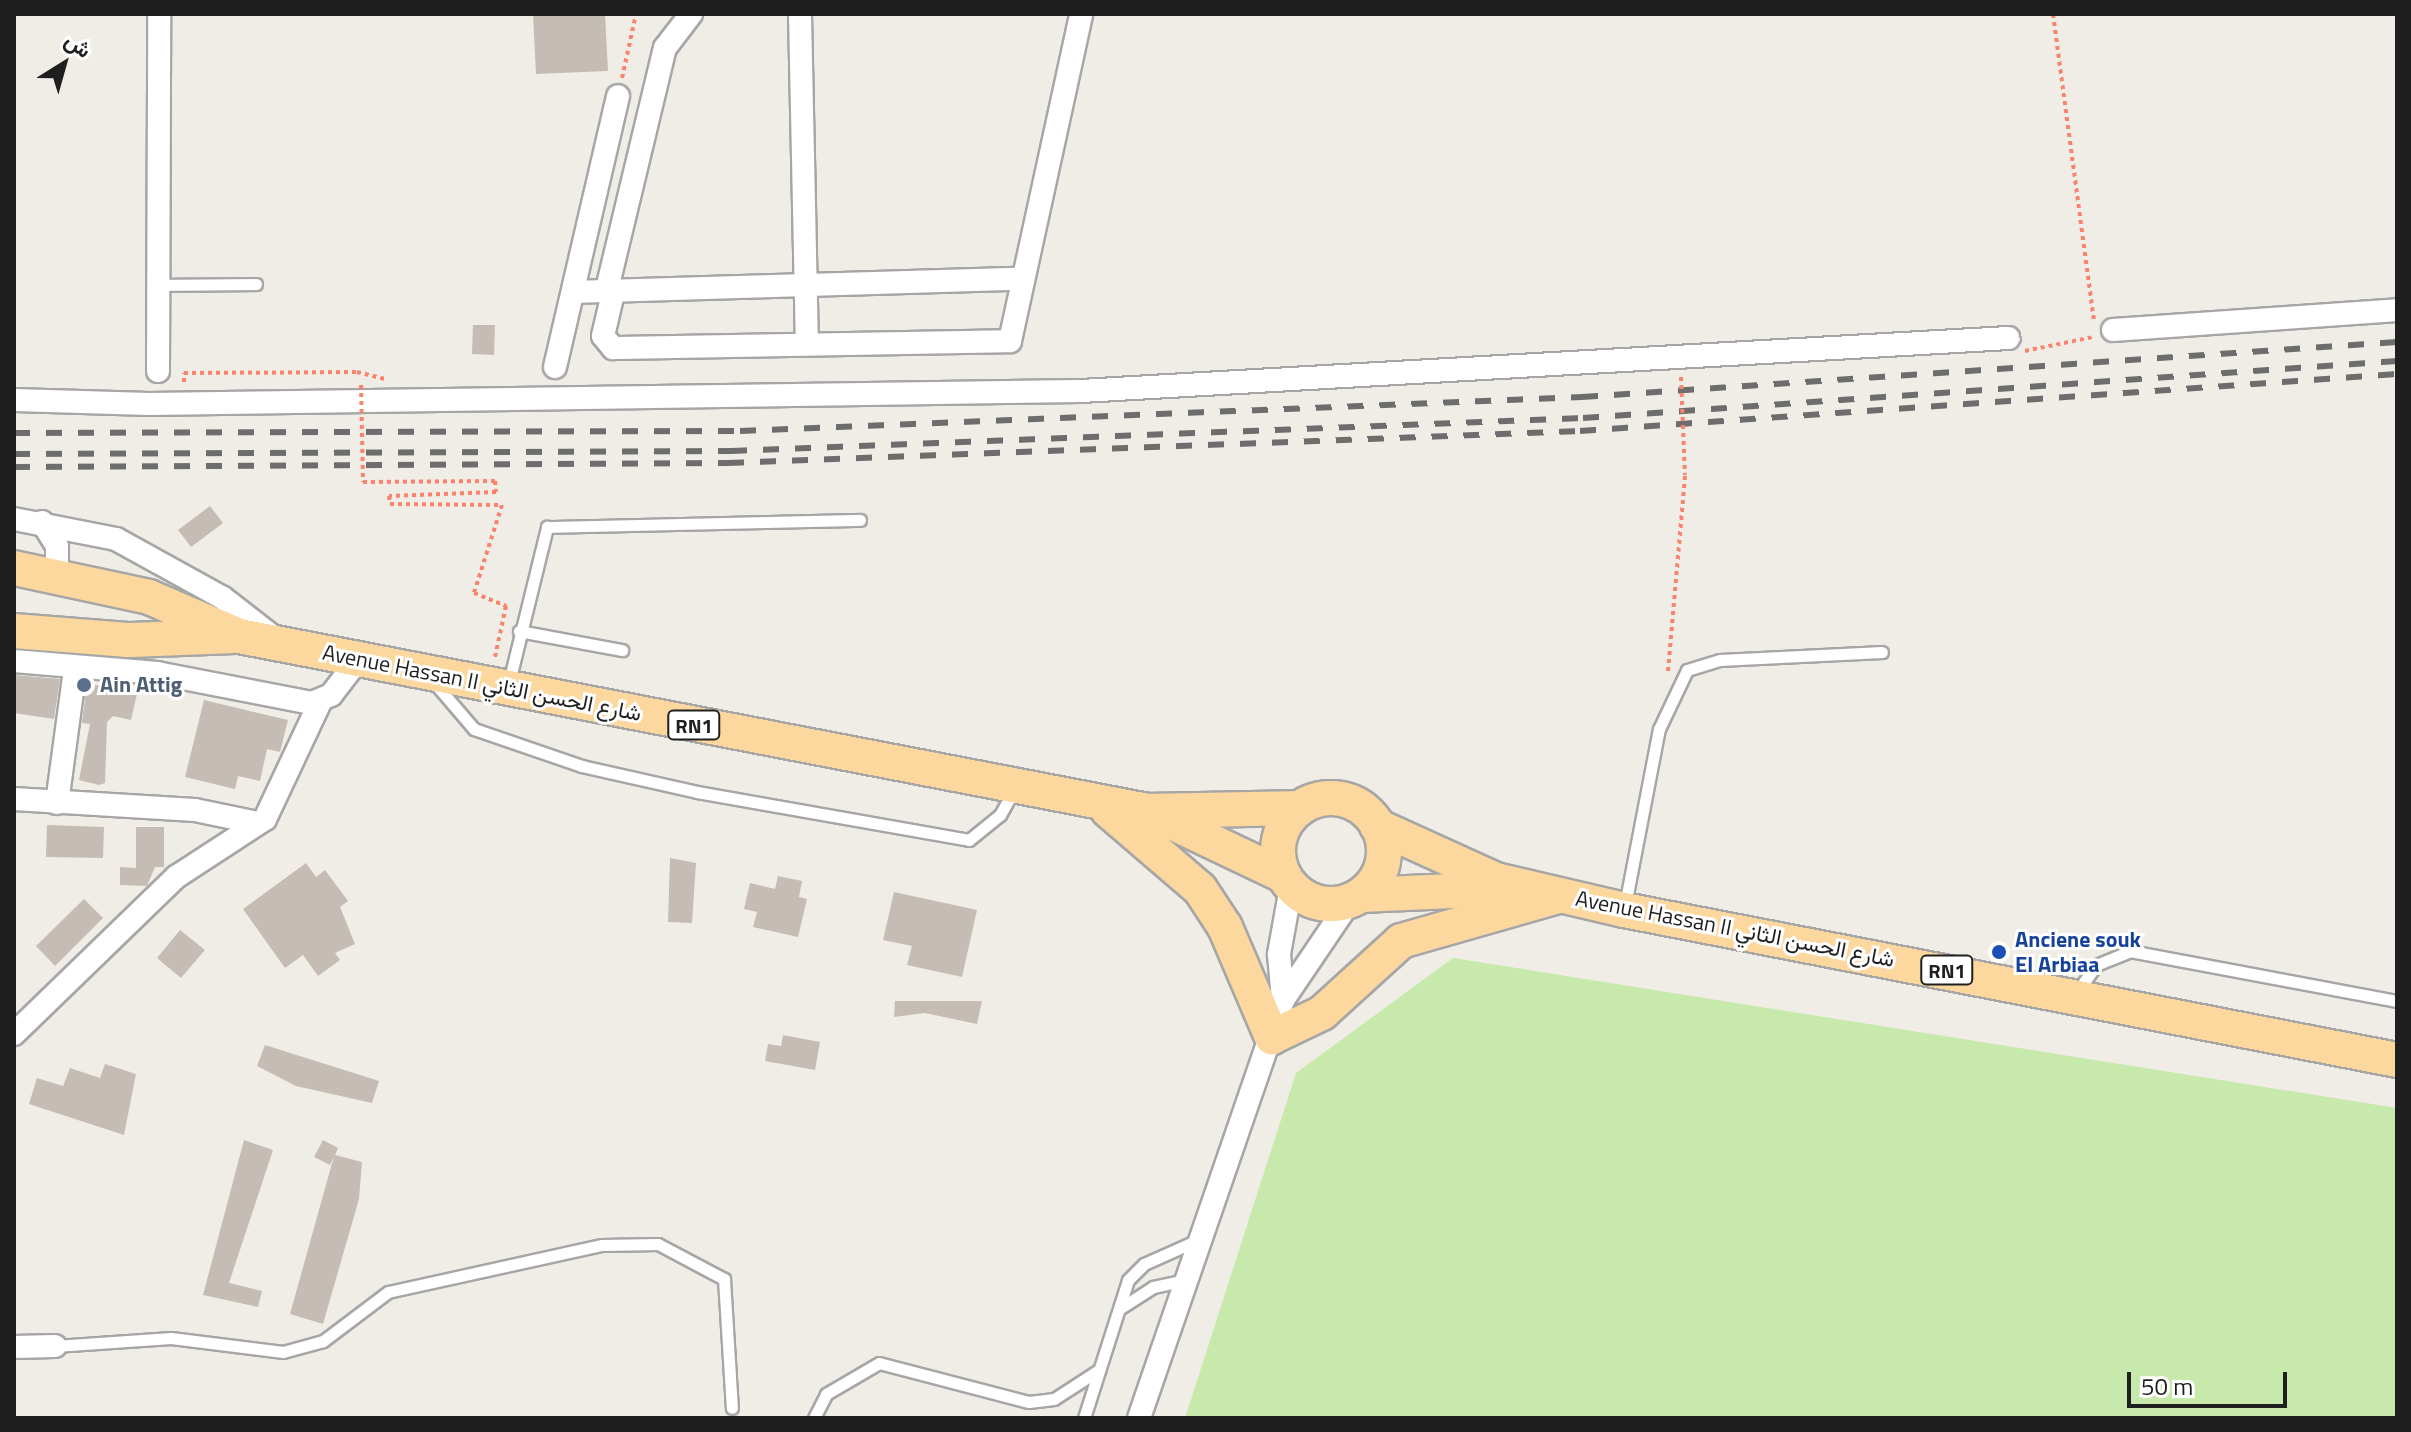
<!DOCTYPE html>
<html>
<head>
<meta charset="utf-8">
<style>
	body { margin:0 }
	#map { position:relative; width:2411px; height:1432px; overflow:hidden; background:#f0ede6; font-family:"Titillium Web",Vazirmatn,sans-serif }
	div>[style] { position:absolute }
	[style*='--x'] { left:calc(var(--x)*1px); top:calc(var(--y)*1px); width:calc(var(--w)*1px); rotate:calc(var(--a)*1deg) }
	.grass>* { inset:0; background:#c7eaac }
	.building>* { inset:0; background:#c5bcb5 }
	.path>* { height:4px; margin-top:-2px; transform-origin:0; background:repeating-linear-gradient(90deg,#fa836d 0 4px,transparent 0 8px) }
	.roads { filter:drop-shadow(2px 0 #a6a6a6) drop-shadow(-2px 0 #a6a6a6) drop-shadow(0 2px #a6a6a6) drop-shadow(0 -2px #a6a6a6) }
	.service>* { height:11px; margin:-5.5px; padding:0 5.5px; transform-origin:5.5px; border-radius:5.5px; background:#fff }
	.minor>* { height:22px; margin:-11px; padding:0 11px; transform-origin:11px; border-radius:11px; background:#fff }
	.primary>* { height:34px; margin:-17px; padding:0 17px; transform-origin:17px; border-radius:17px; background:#fcd89f }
	.primary>.ring { margin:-17px; padding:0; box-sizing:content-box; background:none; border:34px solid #fcd89f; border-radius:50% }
	.rail>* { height:6px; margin-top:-3px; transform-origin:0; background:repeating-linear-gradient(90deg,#6d6d6d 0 16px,transparent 0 32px) }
	.path-bridge>* { height:4px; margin-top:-2px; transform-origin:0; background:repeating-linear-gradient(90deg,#fa836d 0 4px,transparent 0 8px) }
	.dots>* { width:22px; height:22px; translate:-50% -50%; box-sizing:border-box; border:4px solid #fff; border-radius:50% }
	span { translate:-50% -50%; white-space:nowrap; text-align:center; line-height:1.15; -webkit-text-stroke:6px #fff; paint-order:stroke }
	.shield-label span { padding:2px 6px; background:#fff; border:2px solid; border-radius:6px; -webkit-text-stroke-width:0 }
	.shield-label { font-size:20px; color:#1f1f1f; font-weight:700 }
	.street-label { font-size:22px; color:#1f1f1f }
	.service-label { font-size:22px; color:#4e5e75; font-weight:700 }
	.left { translate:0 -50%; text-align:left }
	.transit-label { font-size:22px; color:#164399; font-weight:700 }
	.frame { position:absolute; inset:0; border:16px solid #1f1f1f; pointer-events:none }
	.north { position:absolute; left:24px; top:24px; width:80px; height:80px; -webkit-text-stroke:6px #fff; paint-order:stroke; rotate:37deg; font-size:22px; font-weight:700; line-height:32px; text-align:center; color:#1f1f1f }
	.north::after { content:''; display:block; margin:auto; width:28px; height:36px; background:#1f1f1f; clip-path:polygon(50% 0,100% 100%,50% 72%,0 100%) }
	.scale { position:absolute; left:2127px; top:1372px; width:160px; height:36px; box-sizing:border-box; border:4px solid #1f1f1f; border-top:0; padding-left:10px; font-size:24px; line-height:28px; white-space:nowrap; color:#1f1f1f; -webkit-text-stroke:6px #fff; paint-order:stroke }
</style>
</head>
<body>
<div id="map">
	<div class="grass">
		<div style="clip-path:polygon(1453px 958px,2397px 1108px,2397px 1418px,1185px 1418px,1296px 1073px)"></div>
	</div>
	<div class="building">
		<div style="clip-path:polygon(533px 14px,605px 14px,608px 71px,536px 74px)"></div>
		<div style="clip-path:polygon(473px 325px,495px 325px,494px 355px,472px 354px)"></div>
		<div style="clip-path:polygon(210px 506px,223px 523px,191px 547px,178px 530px)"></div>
		<div style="clip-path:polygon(14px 675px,60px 679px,54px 719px,14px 713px)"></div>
		<div style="clip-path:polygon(87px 683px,137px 694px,131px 720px,113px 716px,107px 722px,105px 783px,99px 785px,79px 780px,90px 724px,82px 723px)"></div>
		<div style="clip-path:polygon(204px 700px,288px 720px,280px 752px,267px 749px,260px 781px,238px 776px,235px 789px,185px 777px)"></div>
		<div style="clip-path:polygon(47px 825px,104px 827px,103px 858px,46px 857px)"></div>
		<div style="clip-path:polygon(136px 827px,164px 827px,164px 867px,155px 867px,147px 886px,120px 885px,120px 867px,136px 868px)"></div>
		<div style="clip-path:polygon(670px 858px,696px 863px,692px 923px,668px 922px)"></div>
		<div style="clip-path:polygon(306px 863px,316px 877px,325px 870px,348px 901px,340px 907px,355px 944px,335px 953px,340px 960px,318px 976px,303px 955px,285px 968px,243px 909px)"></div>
		<div style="clip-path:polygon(778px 876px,802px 881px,799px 897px,807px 899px,798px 937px,753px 927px,757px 912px,744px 909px,750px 883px,775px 889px)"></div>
		<div style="clip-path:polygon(894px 892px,977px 910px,962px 977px,907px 965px,912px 946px,883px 940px)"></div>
		<div style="clip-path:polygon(84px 899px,103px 918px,55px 966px,36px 946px)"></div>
		<div style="clip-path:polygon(180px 930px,205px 950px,181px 978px,157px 958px)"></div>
		<div style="clip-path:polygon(895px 1001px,982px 1001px,977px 1024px,925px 1013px,894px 1017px)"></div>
		<div style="clip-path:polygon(783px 1035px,820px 1042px,815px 1070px,765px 1061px,768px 1044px,781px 1046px)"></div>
		<div style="clip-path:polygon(265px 1045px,379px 1081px,372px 1103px,296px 1086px,257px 1066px)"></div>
		<div style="clip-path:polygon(105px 1064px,136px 1074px,124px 1135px,29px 1104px,37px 1078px,63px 1086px,70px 1068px,100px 1078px)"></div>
		<div style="clip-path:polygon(244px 1140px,273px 1150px,229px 1283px,262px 1291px,258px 1307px,203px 1295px)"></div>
		<div style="clip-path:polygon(323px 1140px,338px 1148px,335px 1155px,362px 1162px,359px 1199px,323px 1324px,290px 1314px,334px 1156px,330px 1165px,314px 1157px)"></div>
	</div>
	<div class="path">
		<div style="--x:2053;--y:14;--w:310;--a:82.4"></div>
		<div style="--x:622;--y:78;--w:66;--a:-77.7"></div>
		<div style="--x:2025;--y:351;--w:69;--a:-11.6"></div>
		<div style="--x:184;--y:382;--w:9;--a:-90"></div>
		<div style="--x:184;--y:373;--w:173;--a:-0.3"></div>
		<div style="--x:357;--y:372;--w:30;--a:14"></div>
		<div style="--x:363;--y:482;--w:132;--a:-0.4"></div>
		<div style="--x:495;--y:481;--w:11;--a:85"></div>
		<div style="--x:496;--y:492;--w:107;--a:177.9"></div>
		<div style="--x:389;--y:496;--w:8;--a:83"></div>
		<div style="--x:390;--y:504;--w:112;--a:0.5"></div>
		<div style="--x:502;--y:505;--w:92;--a:107.7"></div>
		<div style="--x:474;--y:593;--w:35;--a:22"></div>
		<div style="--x:506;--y:606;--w:52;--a:102.2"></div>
		<div style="--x:1668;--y:671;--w:197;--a:-85"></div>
	</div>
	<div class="roads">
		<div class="service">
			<div style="--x:157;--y:285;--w:99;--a:-0.6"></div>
			<div style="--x:519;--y:631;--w:105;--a:10.5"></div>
			<div style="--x:432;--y:680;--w:65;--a:49.4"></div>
			<div style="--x:474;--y:729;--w:114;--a:18.9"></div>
			<div style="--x:582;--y:766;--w:118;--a:12.7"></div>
			<div style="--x:697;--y:792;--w:276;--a:10"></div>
			<div style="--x:969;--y:840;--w:40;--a:-39"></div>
			<div style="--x:1000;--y:815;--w:29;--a:-61"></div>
			<div style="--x:509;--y:682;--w:160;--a:-76.2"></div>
			<div style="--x:547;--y:527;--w:313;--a:-1.3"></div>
			<div style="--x:1625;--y:905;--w:179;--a:-79.1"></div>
			<div style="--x:1659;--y:729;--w:65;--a:-64.6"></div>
			<div style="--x:1687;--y:670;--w:34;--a:-17"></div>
			<div style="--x:1720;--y:660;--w:162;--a:-2.8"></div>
			<div style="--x:2076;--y:993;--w:34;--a:-54"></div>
			<div style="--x:2096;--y:965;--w:37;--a:-22"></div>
			<div style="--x:2130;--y:951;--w:272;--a:10.6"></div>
			<div style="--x:1119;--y:1309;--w:40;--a:-32.9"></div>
			<div style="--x:1153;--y:1287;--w:35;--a:-12"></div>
			<div style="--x:55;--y:1346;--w:116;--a:-3.9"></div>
			<div style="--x:171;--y:1338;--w:113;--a:7.1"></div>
			<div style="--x:283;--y:1352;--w:41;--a:-15.4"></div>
			<div style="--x:323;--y:1341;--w:81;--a:-37"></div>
			<div style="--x:388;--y:1292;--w:219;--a:-12.4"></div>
			<div style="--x:602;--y:1245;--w:56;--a:-1"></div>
			<div style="--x:658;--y:1244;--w:75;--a:27.9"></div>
			<div style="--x:724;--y:1279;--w:129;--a:86.5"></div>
			<div style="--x:814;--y:1418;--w:27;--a:-63"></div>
			<div style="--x:826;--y:1394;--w:61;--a:-30.3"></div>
			<div style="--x:879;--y:1363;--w:155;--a:14.6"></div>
			<div style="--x:1029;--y:1402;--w:25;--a:-7"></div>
			<div style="--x:1054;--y:1399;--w:54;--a:-32.8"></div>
			<div style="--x:1084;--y:1418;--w:145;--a:-72.3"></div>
			<div style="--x:1128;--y:1280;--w:23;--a:-45"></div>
			<div style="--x:1144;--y:1264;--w:59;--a:-24"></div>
		</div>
		<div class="minor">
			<div style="--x:800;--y:14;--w:327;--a:88.8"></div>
			<div style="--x:607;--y:289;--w:248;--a:-76.5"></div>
			<div style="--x:665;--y:48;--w:43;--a:-52.6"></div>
			<div style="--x:614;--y:289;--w:48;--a:103.2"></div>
			<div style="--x:603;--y:336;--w:16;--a:50"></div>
			<div style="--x:613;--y:348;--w:397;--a:-1"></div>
			<div style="--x:1010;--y:341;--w:335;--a:-77.7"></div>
			<div style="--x:574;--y:292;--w:449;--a:-1.7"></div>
			<div style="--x:2113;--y:330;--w:285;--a:-4"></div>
			<div style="--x:555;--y:367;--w:278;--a:-76.9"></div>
			<div style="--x:158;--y:371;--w:357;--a:-89.8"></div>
			<div style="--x:14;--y:400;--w:135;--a:1.7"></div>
			<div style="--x:149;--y:404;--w:932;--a:-0.8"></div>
			<div style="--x:1081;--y:391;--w:929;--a:-3.27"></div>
			<div style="--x:14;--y:519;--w:104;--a:11.1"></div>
			<div style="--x:116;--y:539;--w:122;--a:28.9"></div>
			<div style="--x:223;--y:598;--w:68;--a:37.9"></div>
			<div style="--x:42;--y:522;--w:28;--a:58"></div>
			<div style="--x:57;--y:546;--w:28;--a:90"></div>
			<div style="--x:14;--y:661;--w:144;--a:4.8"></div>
			<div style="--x:157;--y:673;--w:158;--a:11"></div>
			<div style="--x:312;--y:703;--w:21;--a:-23"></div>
			<div style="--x:331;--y:695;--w:49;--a:-52.4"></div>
			<div style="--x:14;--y:799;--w:181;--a:3.5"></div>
			<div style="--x:195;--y:810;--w:64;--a:11.7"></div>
			<div style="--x:57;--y:803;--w:135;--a:-82.3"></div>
			<div style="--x:1283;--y:1000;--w:120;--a:-55.9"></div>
			<div style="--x:14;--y:1034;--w:226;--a:-44.1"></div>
			<div style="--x:176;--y:877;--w:106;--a:-33.1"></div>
			<div style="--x:265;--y:819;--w:129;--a:-64.8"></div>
			<div style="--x:14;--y:1347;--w:41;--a:-1.4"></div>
			<div style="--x:1139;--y:1418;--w:442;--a:-71"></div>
			<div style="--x:1283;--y:1000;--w:46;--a:-95"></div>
			<div style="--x:1279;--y:954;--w:68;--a:-79.8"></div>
		</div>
		<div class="primary">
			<div style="--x:14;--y:568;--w:138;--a:12.1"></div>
			<div style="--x:149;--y:597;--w:98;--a:23.4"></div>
			<div style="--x:239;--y:636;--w:926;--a:10.9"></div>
			<div style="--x:1148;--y:811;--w:152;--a:-1.1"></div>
			<div style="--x:14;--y:631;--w:114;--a:4.5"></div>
			<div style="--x:128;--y:640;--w:103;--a:-2.2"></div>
			<div class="ring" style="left:1278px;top:798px;width:72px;height:72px"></div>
			<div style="--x:1108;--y:810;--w:121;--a:40.7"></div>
			<div style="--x:1200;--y:889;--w:45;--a:56.7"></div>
			<div style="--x:1225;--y:927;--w:120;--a:66.9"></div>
			<div style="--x:1272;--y:1037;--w:55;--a:-25.6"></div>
			<div style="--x:1322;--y:1013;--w:107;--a:-42.3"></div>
			<div style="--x:1401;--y:941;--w:163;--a:-16"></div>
			<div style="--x:1148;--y:811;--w:151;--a:25.5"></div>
			<div style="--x:1377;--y:826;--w:131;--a:24.4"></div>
			<div style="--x:1496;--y:880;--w:131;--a:13.2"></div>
			<div style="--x:1624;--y:910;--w:787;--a:10.98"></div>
			<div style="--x:1361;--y:895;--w:92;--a:-2.5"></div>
			<div style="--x:1453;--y:891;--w:44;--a:-14.3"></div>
		</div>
	</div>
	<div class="rail">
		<div style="--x:14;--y:433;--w:726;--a:-0.16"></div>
		<div style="--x:740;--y:431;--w:843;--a:-2.31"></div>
		<div style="--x:1582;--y:397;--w:817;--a:-3.86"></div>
		<div style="--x:14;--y:454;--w:717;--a:-0.24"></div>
		<div style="--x:731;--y:451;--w:853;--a:-2.22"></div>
		<div style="--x:1583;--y:418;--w:816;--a:-4.01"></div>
		<div style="--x:14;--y:467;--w:714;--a:-0.32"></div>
		<div style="--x:728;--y:463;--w:853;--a:-2.15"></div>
		<div style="--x:1580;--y:431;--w:819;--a:-3.99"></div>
	</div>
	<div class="path-bridge">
		<div style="--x:1681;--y:377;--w:98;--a:87.7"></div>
		<div style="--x:361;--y:385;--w:97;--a:88.8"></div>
	</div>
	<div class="dots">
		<div style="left:84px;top:685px;background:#5c6f8a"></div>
		<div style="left:1999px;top:952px;background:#1a4fb4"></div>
	</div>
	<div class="shield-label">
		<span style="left:694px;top:725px">RN1</span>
		<span style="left:1947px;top:970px">RN1</span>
	</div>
	<div class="street-label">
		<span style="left:482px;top:683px;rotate:11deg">Avenue Hassan II شارع الحسن الثاني</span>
		<span style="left:1735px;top:929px;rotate:11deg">Avenue Hassan II شارع الحسن الثاني</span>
	</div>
	<div class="service-label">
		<span class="left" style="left:100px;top:685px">Ain Attig</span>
	</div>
	<div class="transit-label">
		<span class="left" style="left:2015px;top:952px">Anciene souk<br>El Arbiaa</span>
	</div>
	<div class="frame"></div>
	<div class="north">ش</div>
	<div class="scale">50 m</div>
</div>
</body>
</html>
